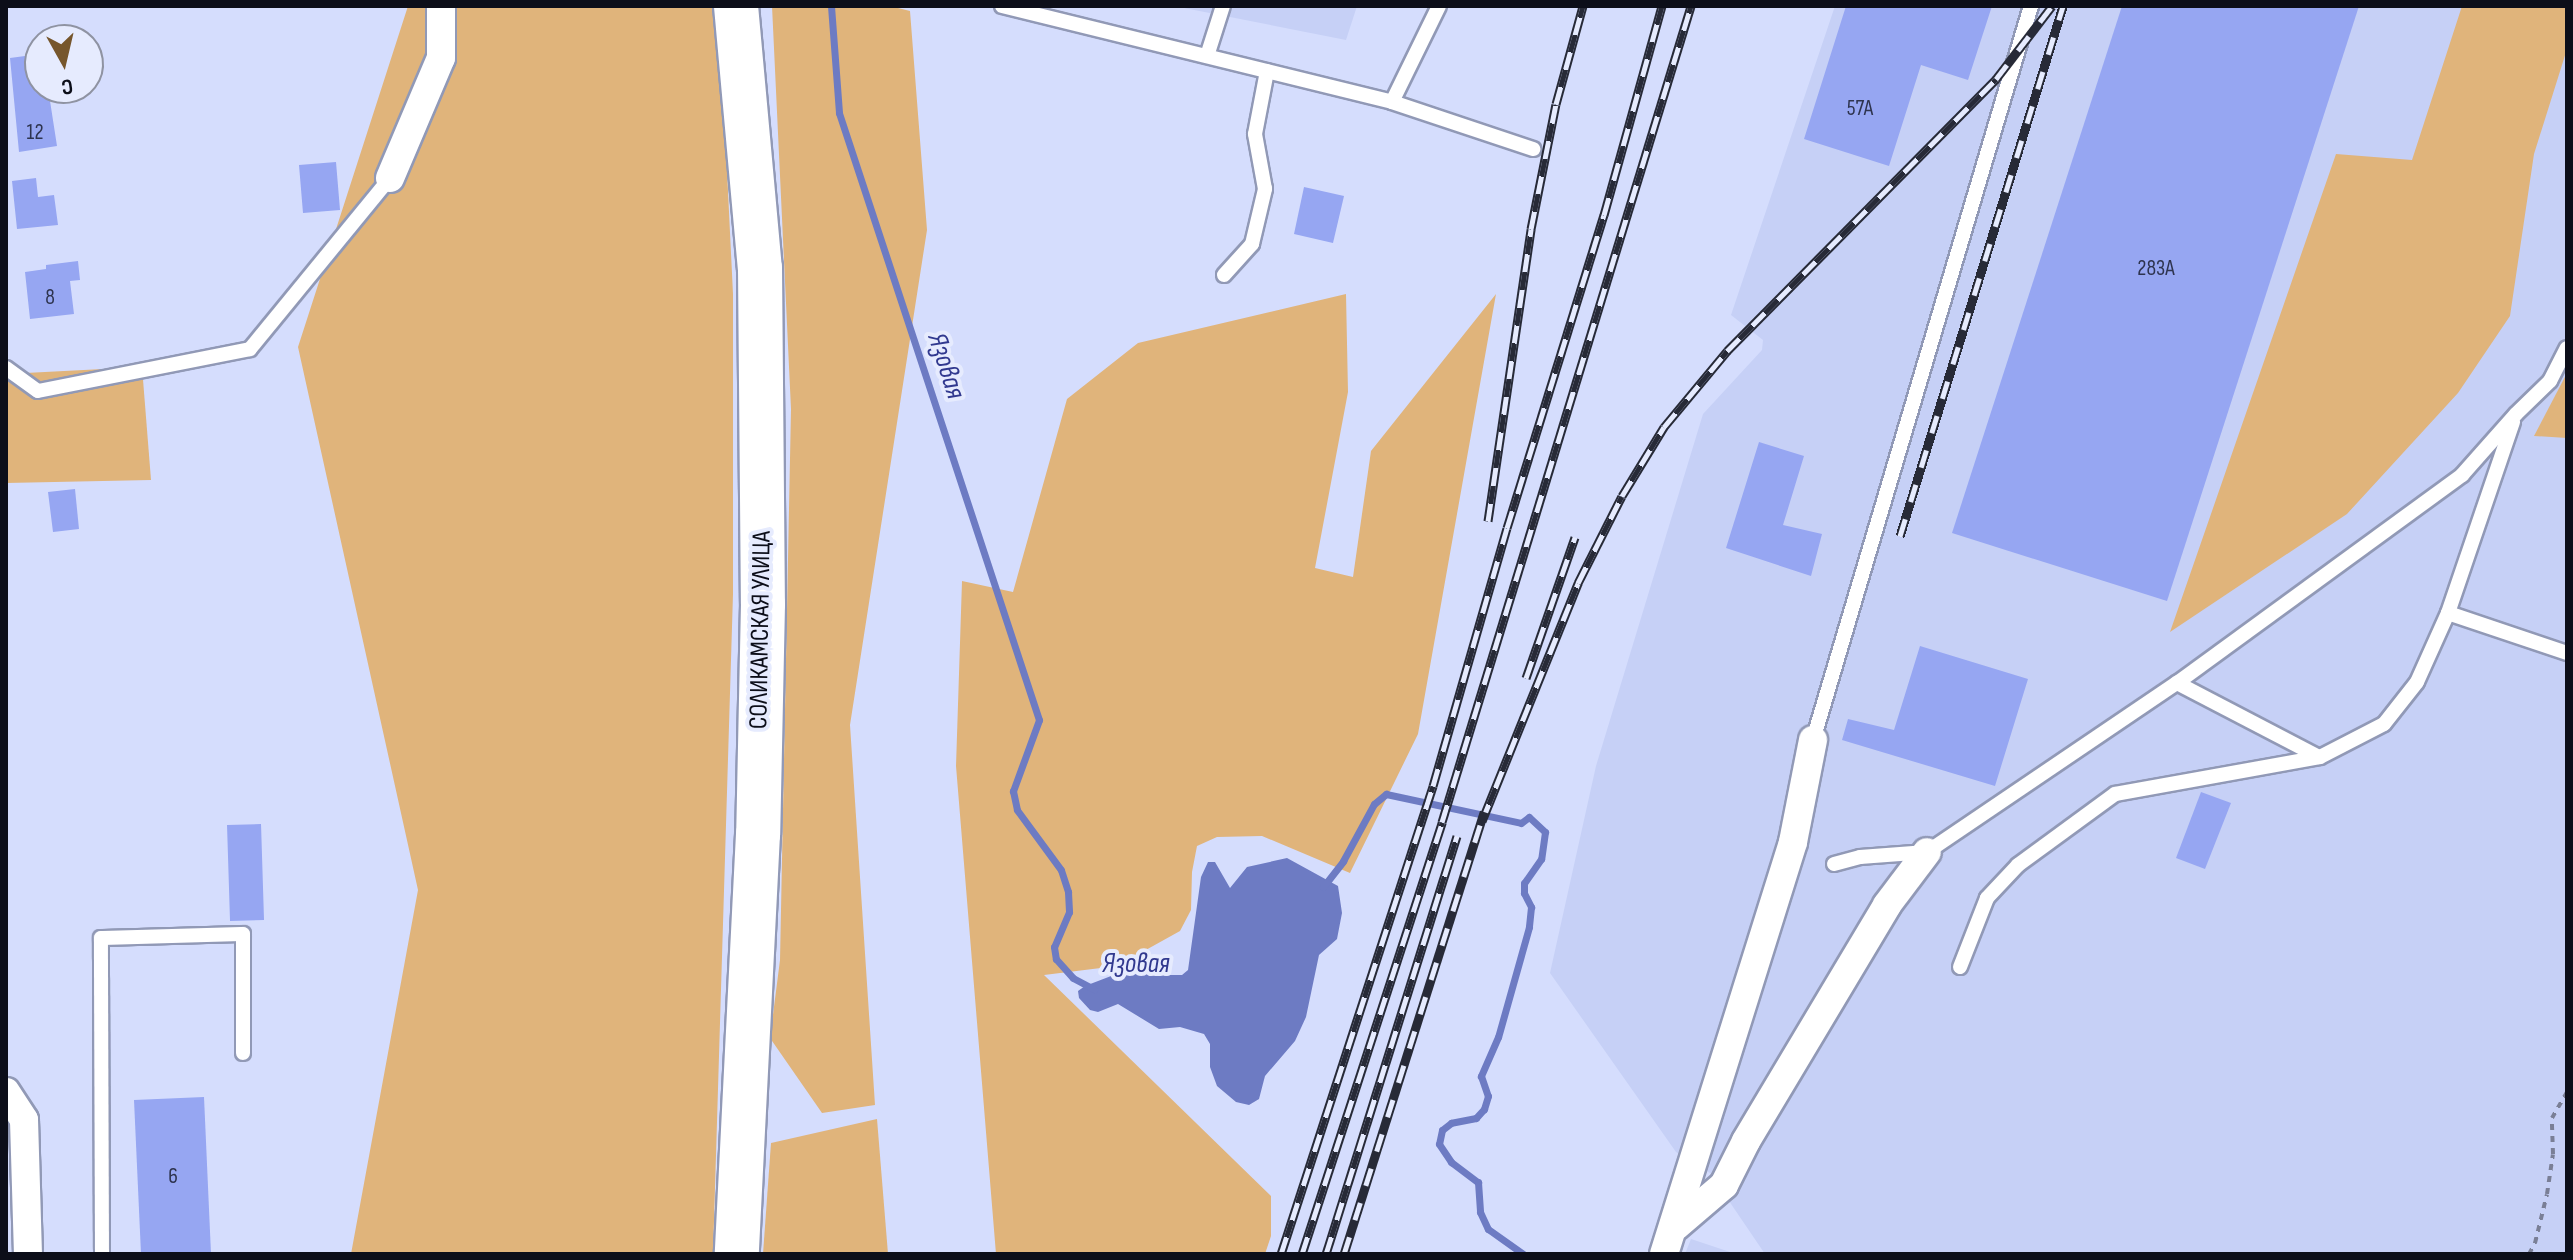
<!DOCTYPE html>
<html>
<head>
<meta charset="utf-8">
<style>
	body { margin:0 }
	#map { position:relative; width:2573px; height:1260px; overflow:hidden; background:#d5ddfd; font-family:"Sofia Sans Condensed",sans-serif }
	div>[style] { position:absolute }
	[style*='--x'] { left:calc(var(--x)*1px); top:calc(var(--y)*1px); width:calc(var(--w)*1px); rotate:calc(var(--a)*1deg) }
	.built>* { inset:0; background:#c6d0f6 }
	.green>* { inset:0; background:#e0b47b }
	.water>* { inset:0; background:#6d7bc3 }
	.stream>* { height:7px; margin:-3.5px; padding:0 3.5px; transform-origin:3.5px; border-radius:3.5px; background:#6d7bc3 }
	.building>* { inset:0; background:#96a6f2 }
	.path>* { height:4px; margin-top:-2px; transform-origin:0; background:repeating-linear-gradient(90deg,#7a7f96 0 6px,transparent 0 12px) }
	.roads { filter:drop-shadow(2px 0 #9199b6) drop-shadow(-2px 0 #9199b6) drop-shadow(0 2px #9199b6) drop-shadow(0 -2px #9199b6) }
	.service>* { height:14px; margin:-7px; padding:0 7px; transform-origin:7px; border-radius:7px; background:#fff }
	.minor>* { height:28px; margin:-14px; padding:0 14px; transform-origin:14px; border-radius:14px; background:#fff }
	.primary>* { height:44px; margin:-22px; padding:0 22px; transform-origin:22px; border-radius:22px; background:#fff }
	.rail>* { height:9px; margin-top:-4.5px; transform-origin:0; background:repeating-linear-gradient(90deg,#e6ebfe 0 18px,#272a37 0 36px); box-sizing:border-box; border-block:2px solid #272a37 }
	span { translate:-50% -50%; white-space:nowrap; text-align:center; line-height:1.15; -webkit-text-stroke:8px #e6ebfe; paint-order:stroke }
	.number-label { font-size:22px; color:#2e344f }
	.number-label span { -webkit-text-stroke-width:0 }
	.street-label { font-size:26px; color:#0c0e19 }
	.water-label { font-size:28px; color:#31398f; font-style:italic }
	.frame { position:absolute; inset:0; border:8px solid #0c0e19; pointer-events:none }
	.north { position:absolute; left:24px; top:24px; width:80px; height:80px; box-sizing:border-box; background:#e6ebfe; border:2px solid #8f93a2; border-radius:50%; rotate:172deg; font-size:22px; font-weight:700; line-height:32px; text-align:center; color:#0c0e19 }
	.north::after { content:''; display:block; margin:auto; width:28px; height:36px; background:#76562c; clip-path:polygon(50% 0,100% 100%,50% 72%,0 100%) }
</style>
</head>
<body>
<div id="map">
	<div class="built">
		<div style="clip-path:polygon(1174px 6px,1357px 6px,1346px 40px)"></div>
		<div style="clip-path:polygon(1835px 6px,2567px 6px,2567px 1254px,1765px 1254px,1710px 1173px,1676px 1152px,1550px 973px,1596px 766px,1703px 414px,1762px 350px,1763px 340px,1731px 315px)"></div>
		<div style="clip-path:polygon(1691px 1239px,1730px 1252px,1729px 1254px,1685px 1254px)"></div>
	</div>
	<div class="green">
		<div style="clip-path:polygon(408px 6px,719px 6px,733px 294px,733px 594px,713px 1254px,351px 1254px,418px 890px,298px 347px)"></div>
		<div style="clip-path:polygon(772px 6px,890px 6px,910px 11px,927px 230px,850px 725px,875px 1105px,822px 1113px,770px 1038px,780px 960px,791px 409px)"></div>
		<div style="clip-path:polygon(2462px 6px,2567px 6px,2567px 49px,2534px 154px,2510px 316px,2458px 393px,2347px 514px,2170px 632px,2336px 154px,2412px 160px)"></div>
		<div style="clip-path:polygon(1346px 294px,1348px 392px,1315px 568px,1353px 577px,1371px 451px,1496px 294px,1418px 734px,1350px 873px,1262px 836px,1217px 837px,1197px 846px,1192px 872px,1191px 910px,1180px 931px,1117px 966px,1044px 975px,1271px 1196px,1271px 1236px,1265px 1254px,996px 1254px,956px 766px,962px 581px,1013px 592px,1067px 399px,1138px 343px)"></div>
		<div style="clip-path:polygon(142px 367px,151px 480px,6px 483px,6px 374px)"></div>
		<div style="clip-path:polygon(2567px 373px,2567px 438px,2534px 436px)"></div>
		<div style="clip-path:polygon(877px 1119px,888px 1254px,763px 1254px,771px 1143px)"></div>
	</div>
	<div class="water">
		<div style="clip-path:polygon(1287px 858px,1338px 886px,1342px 913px,1337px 939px,1319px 955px,1306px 1017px,1295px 1041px,1265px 1076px,1259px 1099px,1249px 1105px,1236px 1102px,1217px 1086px,1210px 1067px,1210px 1044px,1204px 1034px,1180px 1027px,1159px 1029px,1118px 1004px,1098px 1012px,1090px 1010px,1079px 998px,1078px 991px,1085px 986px,1132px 968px,1144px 967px,1167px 975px,1182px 975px,1188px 970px,1201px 877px,1208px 862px,1215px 862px,1230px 888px,1247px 867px)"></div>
	</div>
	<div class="stream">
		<div style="--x:831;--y:6;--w:107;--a:85.7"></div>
		<div style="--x:839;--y:113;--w:639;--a:71.76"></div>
		<div style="--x:1039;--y:720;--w:76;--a:110.1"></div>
		<div style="--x:1013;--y:791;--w:19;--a:78"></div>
		<div style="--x:1017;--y:810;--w:74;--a:53.7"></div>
		<div style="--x:1061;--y:870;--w:23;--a:72"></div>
		<div style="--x:1068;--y:892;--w:20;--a:87"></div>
		<div style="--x:1069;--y:912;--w:38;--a:113"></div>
		<div style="--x:1054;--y:947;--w:12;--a:81"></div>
		<div style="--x:1056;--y:959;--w:25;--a:48"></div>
		<div style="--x:1073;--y:978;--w:24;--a:28"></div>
		<div style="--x:1323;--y:887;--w:33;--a:-52"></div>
		<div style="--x:1343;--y:861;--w:65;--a:-61.5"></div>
		<div style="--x:1374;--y:804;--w:16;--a:-40"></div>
		<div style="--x:1386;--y:794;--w:138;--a:12.1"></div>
		<div style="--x:1521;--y:823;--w:10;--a:-37"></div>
		<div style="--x:1529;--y:817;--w:22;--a:43"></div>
		<div style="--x:1545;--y:832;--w:27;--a:98"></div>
		<div style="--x:1541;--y:859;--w:29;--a:125"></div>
		<div style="--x:1524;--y:883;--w:10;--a:90"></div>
		<div style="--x:1524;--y:893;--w:16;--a:63"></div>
		<div style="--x:1531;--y:907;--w:20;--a:96"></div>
		<div style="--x:1529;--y:927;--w:114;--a:105.7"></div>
		<div style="--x:1498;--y:1037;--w:43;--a:113.6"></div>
		<div style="--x:1481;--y:1076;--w:21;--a:71"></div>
		<div style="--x:1488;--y:1096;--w:14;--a:107"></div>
		<div style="--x:1484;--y:1109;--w:12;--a:132"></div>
		<div style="--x:1476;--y:1118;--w:25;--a:169"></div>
		<div style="--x:1451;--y:1123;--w:11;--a:142"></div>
		<div style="--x:1442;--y:1130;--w:14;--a:102"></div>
		<div style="--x:1439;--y:1144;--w:22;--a:56"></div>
		<div style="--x:1451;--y:1162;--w:34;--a:37"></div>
		<div style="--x:1478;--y:1182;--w:30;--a:86"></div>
		<div style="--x:1480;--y:1212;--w:19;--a:65"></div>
		<div style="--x:1488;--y:1229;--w:43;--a:35.5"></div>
	</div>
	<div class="building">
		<div style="clip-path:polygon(1846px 6px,1992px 6px,1968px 80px,1921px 65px,1889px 166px,1804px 139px)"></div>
		<div style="clip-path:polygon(2122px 6px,2359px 6px,2167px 601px,1952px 533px)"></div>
		<div style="clip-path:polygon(40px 54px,40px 88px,48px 88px,57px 146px,19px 152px,10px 58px)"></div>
		<div style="clip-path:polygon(336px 162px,340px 210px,303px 213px,299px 165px)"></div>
		<div style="clip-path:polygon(36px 178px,38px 197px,54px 195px,58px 225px,17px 229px,12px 181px)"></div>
		<div style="clip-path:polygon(1304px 187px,1344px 196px,1333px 243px,1294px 234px)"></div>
		<div style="clip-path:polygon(78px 261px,80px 280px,70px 281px,74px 314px,30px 319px,25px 272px,46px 269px,46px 265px)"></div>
		<div style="clip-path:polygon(1759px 442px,1804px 456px,1783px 525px,1822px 534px,1811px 576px,1726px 548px)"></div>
		<div style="clip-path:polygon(75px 489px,79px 529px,53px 532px,48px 492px)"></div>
		<div style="clip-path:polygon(1920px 646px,2028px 679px,1995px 786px,1842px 740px,1848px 719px,1894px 730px)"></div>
		<div style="clip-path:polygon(2201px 792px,2231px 803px,2205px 869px,2176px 858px)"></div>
		<div style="clip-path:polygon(261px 824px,264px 920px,230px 921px,227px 825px)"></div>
		<div style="clip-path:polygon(204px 1097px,211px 1254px,141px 1254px,134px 1100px)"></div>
	</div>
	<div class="path">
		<div style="--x:2529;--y:1254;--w:13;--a:-61"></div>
		<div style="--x:2535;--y:1243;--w:50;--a:-76.2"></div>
		<div style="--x:2547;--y:1194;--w:40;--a:-81.5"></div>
		<div style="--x:2553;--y:1154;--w:36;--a:-92"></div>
		<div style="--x:2552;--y:1118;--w:30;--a:-60"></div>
	</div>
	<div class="roads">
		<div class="service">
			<div style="--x:1002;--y:6;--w:402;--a:13.8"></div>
			<div style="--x:1392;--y:102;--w:149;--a:18.4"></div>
			<div style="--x:1207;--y:56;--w:52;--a:-72.3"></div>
			<div style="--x:1392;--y:102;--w:107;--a:-63.9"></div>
			<div style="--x:1224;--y:275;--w:42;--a:-47.9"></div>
			<div style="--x:1252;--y:244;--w:57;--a:-76.7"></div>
			<div style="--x:1265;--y:189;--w:56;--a:-100.3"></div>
			<div style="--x:1255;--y:134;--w:64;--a:-79.2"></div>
			<div style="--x:6;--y:368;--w:39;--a:36"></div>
			<div style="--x:38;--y:391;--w:216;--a:-11.2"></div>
			<div style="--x:250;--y:349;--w:221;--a:-50.7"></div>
			<div style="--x:2513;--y:422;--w:202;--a:108.8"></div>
			<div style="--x:2448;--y:613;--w:126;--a:18.6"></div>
			<div style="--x:2177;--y:683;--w:160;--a:27.5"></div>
			<div style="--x:1813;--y:740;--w:766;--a:-73.46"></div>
			<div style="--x:1834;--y:864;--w:27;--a:-15"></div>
			<div style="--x:1860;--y:857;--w:67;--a:-4.3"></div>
			<div style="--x:1927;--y:852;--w:302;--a:-34.1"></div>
			<div style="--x:2177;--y:683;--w:353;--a:-36.1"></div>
			<div style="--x:2462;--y:475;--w:81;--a:-48.5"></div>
			<div style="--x:2516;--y:414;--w:47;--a:-44.1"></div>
			<div style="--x:2550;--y:381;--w:37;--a:-63"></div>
			<div style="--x:1960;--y:967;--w:74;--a:-68.6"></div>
			<div style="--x:1987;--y:898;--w:45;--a:-46.8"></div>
			<div style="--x:2018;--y:865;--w:120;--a:-36.2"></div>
			<div style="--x:2115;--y:794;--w:208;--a:-10.2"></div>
			<div style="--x:2320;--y:757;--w:72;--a:-27.3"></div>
			<div style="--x:2384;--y:724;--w:53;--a:-51.8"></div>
			<div style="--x:2417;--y:682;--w:76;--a:-65.8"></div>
			<div style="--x:102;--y:1254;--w:316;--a:-90.2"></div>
			<div style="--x:101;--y:938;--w:142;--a:-1.6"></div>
			<div style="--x:243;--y:934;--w:119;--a:90"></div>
		</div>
		<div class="minor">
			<div style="--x:390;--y:178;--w:130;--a:-67"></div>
			<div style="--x:441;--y:58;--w:52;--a:-90"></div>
			<div style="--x:6;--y:1092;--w:33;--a:57"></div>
			<div style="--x:24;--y:1120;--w:134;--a:88.3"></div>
			<div style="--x:1676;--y:1226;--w:63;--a:-40.5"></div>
			<div style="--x:1724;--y:1185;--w:49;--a:-63.4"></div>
			<div style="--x:1746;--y:1141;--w:275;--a:-59.1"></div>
			<div style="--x:1887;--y:905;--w:66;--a:-53"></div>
			<div style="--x:1664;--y:1254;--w:432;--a:-72.6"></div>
			<div style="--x:1793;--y:842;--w:104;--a:-78.9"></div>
		</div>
		<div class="primary">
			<div style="--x:736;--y:6;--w:263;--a:84.8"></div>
			<div style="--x:760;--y:268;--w:336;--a:89.5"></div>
			<div style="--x:763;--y:604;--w:230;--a:91.2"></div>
			<div style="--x:758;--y:834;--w:421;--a:92.9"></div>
		</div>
	</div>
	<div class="rail">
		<div style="--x:1488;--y:521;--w:295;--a:-81.6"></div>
		<div style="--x:1531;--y:229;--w:127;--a:-78.7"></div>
		<div style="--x:1556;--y:104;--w:102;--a:-74.6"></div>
		<div style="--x:1900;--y:536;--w:554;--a:-72.9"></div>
		<div style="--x:1526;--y:678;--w:149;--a:-70.8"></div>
		<div style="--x:1482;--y:821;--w:257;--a:-68"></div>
		<div style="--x:1578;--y:583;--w:97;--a:-63.2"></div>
		<div style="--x:1622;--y:496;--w:81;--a:-58.7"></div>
		<div style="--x:1664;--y:427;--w:99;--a:-50.3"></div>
		<div style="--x:1727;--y:351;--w:383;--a:-45.3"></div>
		<div style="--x:1996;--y:79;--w:92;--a:-52.5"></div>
		<div style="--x:1281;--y:1254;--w:492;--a:-72"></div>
		<div style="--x:1433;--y:786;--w:268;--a:-74"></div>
		<div style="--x:1507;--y:528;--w:328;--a:-72.8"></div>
		<div style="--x:1604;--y:215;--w:217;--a:-74.5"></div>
		<div style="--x:1302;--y:1254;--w:454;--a:-72"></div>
		<div style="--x:1442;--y:822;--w:853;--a:-73.03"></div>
		<div style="--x:1326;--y:1254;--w:438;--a:-72.6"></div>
		<div style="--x:1344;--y:1254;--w:464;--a:-72.4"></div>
	</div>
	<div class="number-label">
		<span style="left:1860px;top:109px">57А</span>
		<span style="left:35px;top:133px">12</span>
		<span style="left:2156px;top:269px">283А</span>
		<span style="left:50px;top:298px">8</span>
		<span style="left:173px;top:1177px">6</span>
	</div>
	<div class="street-label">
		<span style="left:761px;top:630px;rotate:-89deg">СОЛИКАМСКАЯ УЛИЦА</span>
	</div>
	<div class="water-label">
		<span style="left:946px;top:366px;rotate:72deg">Язовая</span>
		<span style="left:1136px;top:964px">Язовая</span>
	</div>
	<div class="frame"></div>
	<div class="north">С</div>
</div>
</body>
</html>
